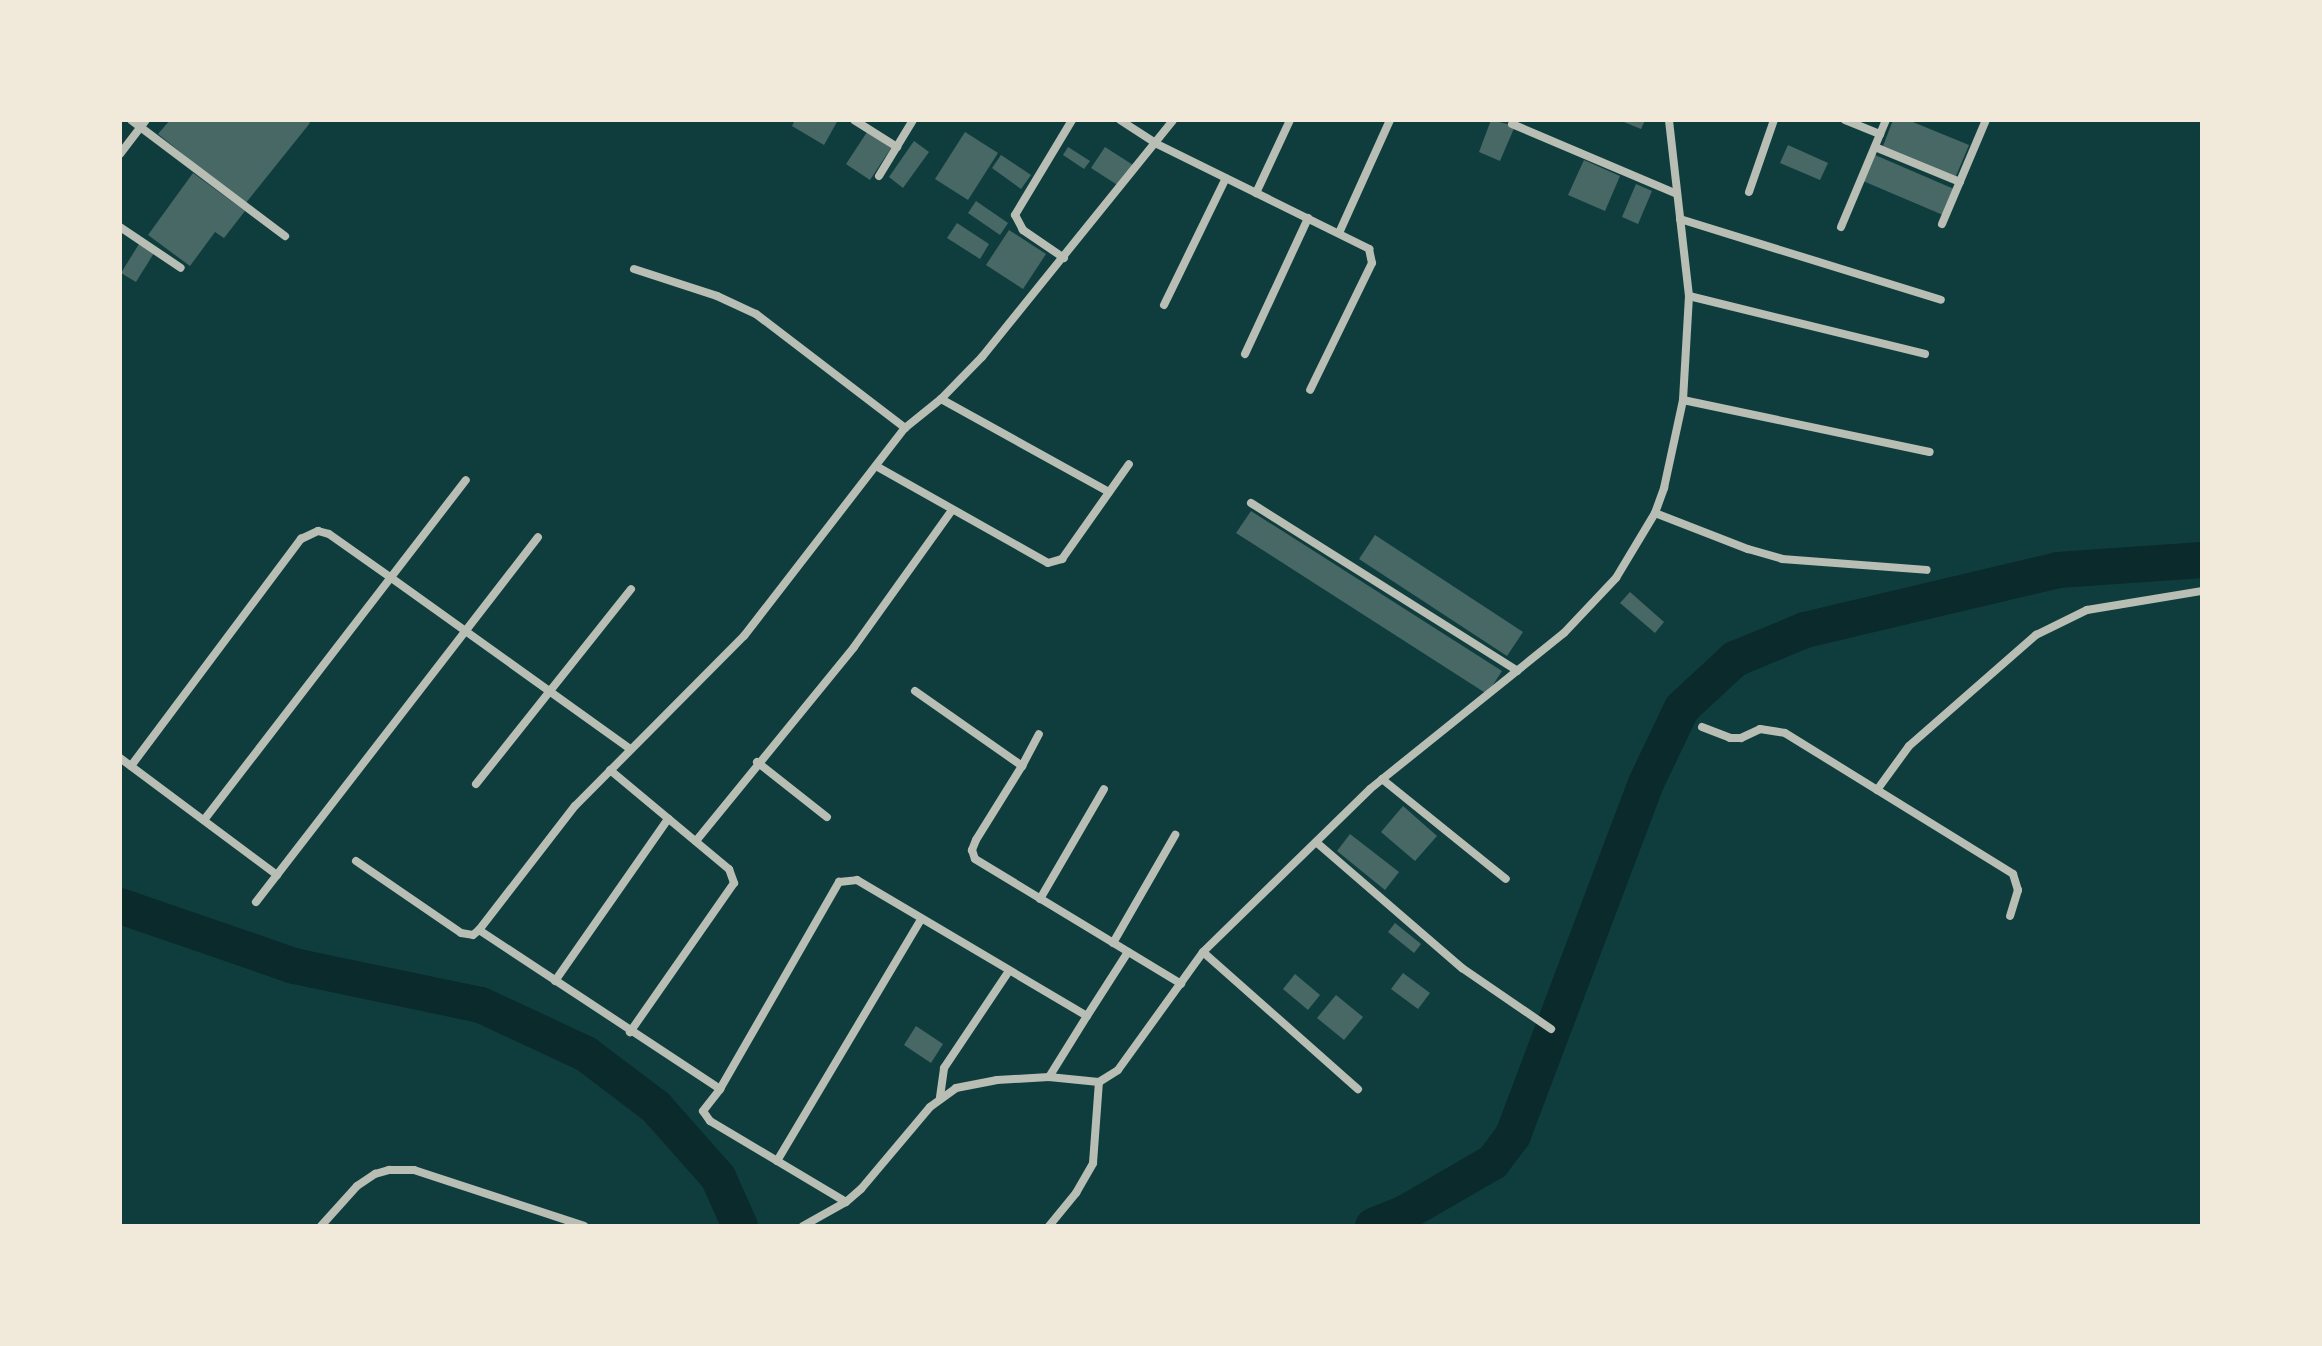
<!DOCTYPE html>
<html>
<head>
<meta charset="utf-8">
<style>
	body { margin:0 }
	#map { position:relative; width:2322px; height:1346px; overflow:hidden; background:#0f3d3e; font-family:"Alegreya Sans",sans-serif }
	div>[style] { position:absolute }
	[style*='--x'] { left:calc(var(--x)*1px); top:calc(var(--y)*1px); width:calc(var(--w)*1px); rotate:calc(var(--a)*1deg) }
	.river>* { height:36px; margin:-18px; padding:0 18px; transform-origin:18px; border-radius:18px; background:#0a2a2b }
	.building>* { inset:0; background:#486865 }
	.minor>* { height:8px; margin:-4px; padding:0 4px; transform-origin:4px; border-radius:4px; background:#b8beb3 }
	span { translate:-50% -50%; white-space:nowrap; text-align:center; line-height:1.15; -webkit-text-stroke:6px #f1e9da; paint-order:stroke }
	.frame { position:absolute; inset:0; border:122px solid #f1e9da; pointer-events:none }
</style>
</head>
<body>
<div id="map">
	<div class="river">
		<div style="--x:120;--y:906;--w:184;--a:19"></div>
		<div style="--x:294;--y:966;--w:191;--a:11.8"></div>
		<div style="--x:481;--y:1005;--w:116;--a:25"></div>
		<div style="--x:586;--y:1054;--w:88;--a:37.1"></div>
		<div style="--x:656;--y:1107;--w:94;--a:48.5"></div>
		<div style="--x:718;--y:1177;--w:54;--a:65.8"></div>
		<div style="--x:1373;--y:1226;--w:35;--a:-22"></div>
		<div style="--x:1405;--y:1213;--w:102;--a:-30.1"></div>
		<div style="--x:1493;--y:1162;--w:34;--a:-53"></div>
		<div style="--x:1513;--y:1135;--w:376;--a:-69.3"></div>
		<div style="--x:1646;--y:783;--w:83;--a:-64.4"></div>
		<div style="--x:1682;--y:708;--w:72;--a:-42.8"></div>
		<div style="--x:1735;--y:659;--w:76;--a:-22.5"></div>
		<div style="--x:1805;--y:630;--w:260;--a:-13.3"></div>
		<div style="--x:2058;--y:570;--w:144;--a:-4"></div>
	</div>
	<div class="building">
		<div style="clip-path:polygon(170px 120px,307px 120px,310px 123px,245px 204px,158px 134px)"></div>
		<div style="clip-path:polygon(795px 120px,838px 120px,824px 145px,792px 126px)"></div>
		<div style="clip-path:polygon(1491px 120px,1515px 126px,1500px 161px,1479px 152px)"></div>
		<div style="clip-path:polygon(1619px 120px,1645px 120px,1641px 129px)"></div>
		<div style="clip-path:polygon(1893px 120px,1908px 120px,1969px 145px,1956px 176px,1883px 146px)"></div>
		<div style="clip-path:polygon(867px 132px,891px 148px,870px 180px,846px 164px)"></div>
		<div style="clip-path:polygon(965px 132px,998px 153px,968px 200px,935px 179px)"></div>
		<div style="clip-path:polygon(914px 141px,929px 152px,903px 188px,889px 177px)"></div>
		<div style="clip-path:polygon(1788px 145px,1828px 163px,1820px 180px,1780px 163px)"></div>
		<div style="clip-path:polygon(1068px 147px,1090px 161px,1084px 169px,1063px 155px)"></div>
		<div style="clip-path:polygon(1105px 147px,1133px 165px,1119px 186px,1091px 168px)"></div>
		<div style="clip-path:polygon(1001px 155px,1031px 175px,1021px 189px,992px 168px)"></div>
		<div style="clip-path:polygon(1875px 155px,1954px 189px,1943px 215px,1863px 181px)"></div>
		<div style="clip-path:polygon(1584px 160px,1620px 176px,1605px 211px,1568px 195px)"></div>
		<div style="clip-path:polygon(193px 173px,245px 211px,224px 238px,215px 232px,190px 266px,148px 235px)"></div>
		<div style="clip-path:polygon(1636px 184px,1652px 191px,1638px 224px,1622px 217px)"></div>
		<div style="clip-path:polygon(976px 201px,1008px 223px,1000px 235px,968px 213px)"></div>
		<div style="clip-path:polygon(957px 223px,989px 244px,980px 259px,947px 238px)"></div>
		<div style="clip-path:polygon(1009px 230px,1046px 254px,1023px 289px,986px 265px)"></div>
		<div style="clip-path:polygon(139px 244px,154px 253px,136px 282px,121px 273px)"></div>
		<div style="clip-path:polygon(1251px 511px,1502px 671px,1487px 694px,1236px 533px)"></div>
		<div style="clip-path:polygon(1375px 535px,1523px 632px,1507px 656px,1359px 559px)"></div>
		<div style="clip-path:polygon(1630px 592px,1664px 622px,1655px 633px,1620px 603px)"></div>
		<div style="clip-path:polygon(1403px 806px,1437px 836px,1415px 861px,1381px 832px)"></div>
		<div style="clip-path:polygon(1350px 834px,1399px 872px,1385px 890px,1337px 851px)"></div>
		<div style="clip-path:polygon(1395px 923px,1421px 944px,1414px 953px,1388px 932px)"></div>
		<div style="clip-path:polygon(1403px 973px,1430px 993px,1418px 1009px,1391px 989px)"></div>
		<div style="clip-path:polygon(1295px 974px,1320px 995px,1308px 1010px,1283px 989px)"></div>
		<div style="clip-path:polygon(1336px 995px,1363px 1017px,1344px 1040px,1317px 1018px)"></div>
		<div style="clip-path:polygon(916px 1026px,943px 1044px,931px 1063px,904px 1045px)"></div>
	</div>
	<div class="minor">
		<div style="--x:131;--y:120;--w:193;--a:37"></div>
		<div style="--x:854;--y:120;--w:51;--a:32.1"></div>
		<div style="--x:1120;--y:120;--w:44;--a:33"></div>
		<div style="--x:1157;--y:144;--w:237;--a:26.3"></div>
		<div style="--x:1369;--y:249;--w:14;--a:78"></div>
		<div style="--x:1372;--y:263;--w:141;--a:116"></div>
		<div style="--x:1845;--y:120;--w:38;--a:22"></div>
		<div style="--x:1512;--y:124;--w:179;--a:23"></div>
		<div style="--x:1875;--y:147;--w:92;--a:22.4"></div>
		<div style="--x:120;--y:154;--w:43;--a:-52.6"></div>
		<div style="--x:879;--y:176;--w:66;--a:-58.7"></div>
		<div style="--x:1749;--y:192;--w:76;--a:-70.9"></div>
		<div style="--x:1256;--y:193;--w:81;--a:-65"></div>
		<div style="--x:1680;--y:219;--w:273;--a:17.2"></div>
		<div style="--x:1942;--y:224;--w:113;--a:-67.1"></div>
		<div style="--x:120;--y:227;--w:73;--a:33.9"></div>
		<div style="--x:1841;--y:227;--w:116;--a:-67.2"></div>
		<div style="--x:1339;--y:233;--w:124;--a:-65.7"></div>
		<div style="--x:1064;--y:258;--w:50;--a:-145.7"></div>
		<div style="--x:1023;--y:230;--w:17;--a:-118"></div>
		<div style="--x:1015;--y:215;--w:111;--a:-59"></div>
		<div style="--x:634;--y:269;--w:87;--a:18"></div>
		<div style="--x:717;--y:296;--w:43;--a:24.8"></div>
		<div style="--x:756;--y:314;--w:188;--a:37.4"></div>
		<div style="--x:1689;--y:296;--w:243;--a:13.8"></div>
		<div style="--x:1164;--y:305;--w:141;--a:-64"></div>
		<div style="--x:1245;--y:354;--w:150;--a:-65.1"></div>
		<div style="--x:941;--y:399;--w:192;--a:29"></div>
		<div style="--x:1683;--y:400;--w:252;--a:11.9"></div>
		<div style="--x:876;--y:466;--w:197;--a:29.4"></div>
		<div style="--x:1048;--y:563;--w:15;--a:-16"></div>
		<div style="--x:1062;--y:559;--w:116;--a:-54.8"></div>
		<div style="--x:1251;--y:503;--w:315;--a:32.2"></div>
		<div style="--x:1655;--y:513;--w:100;--a:21.2"></div>
		<div style="--x:1748;--y:549;--w:35;--a:16"></div>
		<div style="--x:1782;--y:559;--w:145;--a:4.3"></div>
		<div style="--x:915;--y:691;--w:131;--a:35"></div>
		<div style="--x:1022;--y:766;--w:36;--a:-62"></div>
		<div style="--x:1702;--y:727;--w:30;--a:21"></div>
		<div style="--x:1730;--y:738;--w:11;--a:0"></div>
		<div style="--x:1741;--y:738;--w:21;--a:-25"></div>
		<div style="--x:1760;--y:729;--w:25;--a:9"></div>
		<div style="--x:1785;--y:733;--w:268;--a:31.7"></div>
		<div style="--x:2013;--y:874;--w:17;--a:73"></div>
		<div style="--x:2018;--y:890;--w:27;--a:107"></div>
		<div style="--x:120;--y:758;--w:196;--a:36.7"></div>
		<div style="--x:757;--y:762;--w:89;--a:38.2"></div>
		<div style="--x:131;--y:766;--w:284;--a:-53.2"></div>
		<div style="--x:301;--y:539;--w:19;--a:-25"></div>
		<div style="--x:318;--y:531;--w:11;--a:15"></div>
		<div style="--x:329;--y:534;--w:75;--a:35.2"></div>
		<div style="--x:390;--y:577;--w:295;--a:35.6"></div>
		<div style="--x:1022;--y:766;--w:87;--a:121.9"></div>
		<div style="--x:976;--y:840;--w:11;--a:112"></div>
		<div style="--x:972;--y:850;--w:9;--a:72"></div>
		<div style="--x:975;--y:859;--w:241;--a:31.2"></div>
		<div style="--x:610;--y:770;--w:155;--a:39.8"></div>
		<div style="--x:729;--y:869;--w:15;--a:70"></div>
		<div style="--x:734;--y:883;--w:182;--a:124.9"></div>
		<div style="--x:1382;--y:779;--w:159;--a:38.9"></div>
		<div style="--x:476;--y:784;--w:249;--a:-51.5"></div>
		<div style="--x:1877;--y:790;--w:54;--a:-54"></div>
		<div style="--x:1909;--y:746;--w:169;--a:-41.2"></div>
		<div style="--x:2036;--y:635;--w:57;--a:-26.1"></div>
		<div style="--x:2087;--y:610;--w:117;--a:-9.4"></div>
		<div style="--x:204;--y:820;--w:429;--a:-52.4"></div>
		<div style="--x:696;--y:841;--w:250;--a:-50.8"></div>
		<div style="--x:854;--y:647;--w:168;--a:-54.4"></div>
		<div style="--x:1316;--y:842;--w:193;--a:40.8"></div>
		<div style="--x:1462;--y:968;--w:108;--a:34.4"></div>
		<div style="--x:356;--y:861;--w:127;--a:34.4"></div>
		<div style="--x:461;--y:933;--w:12;--a:9"></div>
		<div style="--x:473;--y:935;--w:8;--a:-40"></div>
		<div style="--x:479;--y:930;--w:157;--a:-52.3"></div>
		<div style="--x:575;--y:806;--w:240;--a:-45.2"></div>
		<div style="--x:744;--y:636;--w:263;--a:-52.3"></div>
		<div style="--x:905;--y:428;--w:46;--a:-38.9"></div>
		<div style="--x:941;--y:399;--w:59;--a:-45.7"></div>
		<div style="--x:982;--y:357;--w:304;--a:-51.1"></div>
		<div style="--x:1040;--y:899;--w:127;--a:-59.8"></div>
		<div style="--x:256;--y:902;--w:461;--a:-52.3"></div>
		<div style="--x:479;--y:930;--w:289;--a:33.4"></div>
		<div style="--x:1113;--y:943;--w:125;--a:-60.1"></div>
		<div style="--x:1203;--y:952;--w:207;--a:41.5"></div>
		<div style="--x:555;--y:981;--w:198;--a:-55.1"></div>
		<div style="--x:1087;--y:1016;--w:76;--a:-57.4"></div>
		<div style="--x:940;--y:1097;--w:29;--a:-82"></div>
		<div style="--x:944;--y:1068;--w:117;--a:-56.2"></div>
		<div style="--x:777;--y:1161;--w:282;--a:-59.2"></div>
		<div style="--x:846;--y:1202;--w:158;--a:-149.2"></div>
		<div style="--x:710;--y:1121;--w:12;--a:-125"></div>
		<div style="--x:703;--y:1111;--w:28;--a:-52"></div>
		<div style="--x:720;--y:1089;--w:239;--a:-60.1"></div>
		<div style="--x:839;--y:882;--w:18;--a:-6"></div>
		<div style="--x:857;--y:880;--w:267;--a:30.6"></div>
		<div style="--x:1087;--y:1016;--w:72;--a:121.9"></div>
		<div style="--x:321;--y:1226;--w:54;--a:-48"></div>
		<div style="--x:357;--y:1186;--w:22;--a:-34"></div>
		<div style="--x:375;--y:1174;--w:15;--a:-16"></div>
		<div style="--x:389;--y:1170;--w:25;--a:0"></div>
		<div style="--x:414;--y:1170;--w:179;--a:18.2"></div>
		<div style="--x:803;--y:1226;--w:49;--a:-29.2"></div>
		<div style="--x:846;--y:1202;--w:20;--a:-41"></div>
		<div style="--x:861;--y:1189;--w:107;--a:-49.9"></div>
		<div style="--x:930;--y:1107;--w:32;--a:-36"></div>
		<div style="--x:956;--y:1088;--w:42;--a:-11"></div>
		<div style="--x:997;--y:1080;--w:52;--a:-3.3"></div>
		<div style="--x:1049;--y:1077;--w:50;--a:5.7"></div>
		<div style="--x:1099;--y:1082;--w:22;--a:-32"></div>
		<div style="--x:1118;--y:1070;--w:145;--a:-54.2"></div>
		<div style="--x:1203;--y:952;--w:233;--a:-44.3"></div>
		<div style="--x:1370;--y:789;--w:249;--a:-38.8"></div>
		<div style="--x:1564;--y:633;--w:76;--a:-46.6"></div>
		<div style="--x:1616;--y:578;--w:76;--a:-59"></div>
		<div style="--x:1655;--y:513;--w:27;--a:-70"></div>
		<div style="--x:1664;--y:488;--w:90;--a:-77.8"></div>
		<div style="--x:1683;--y:400;--w:104;--a:-86.7"></div>
		<div style="--x:1689;--y:296;--w:177;--a:-96.5"></div>
		<div style="--x:1049;--y:1226;--w:43;--a:-50.7"></div>
		<div style="--x:1076;--y:1193;--w:34;--a:-60"></div>
		<div style="--x:1093;--y:1163;--w:81;--a:-85.8"></div>
	</div>
	<div class="frame"></div>
</div>
</body>
</html>
